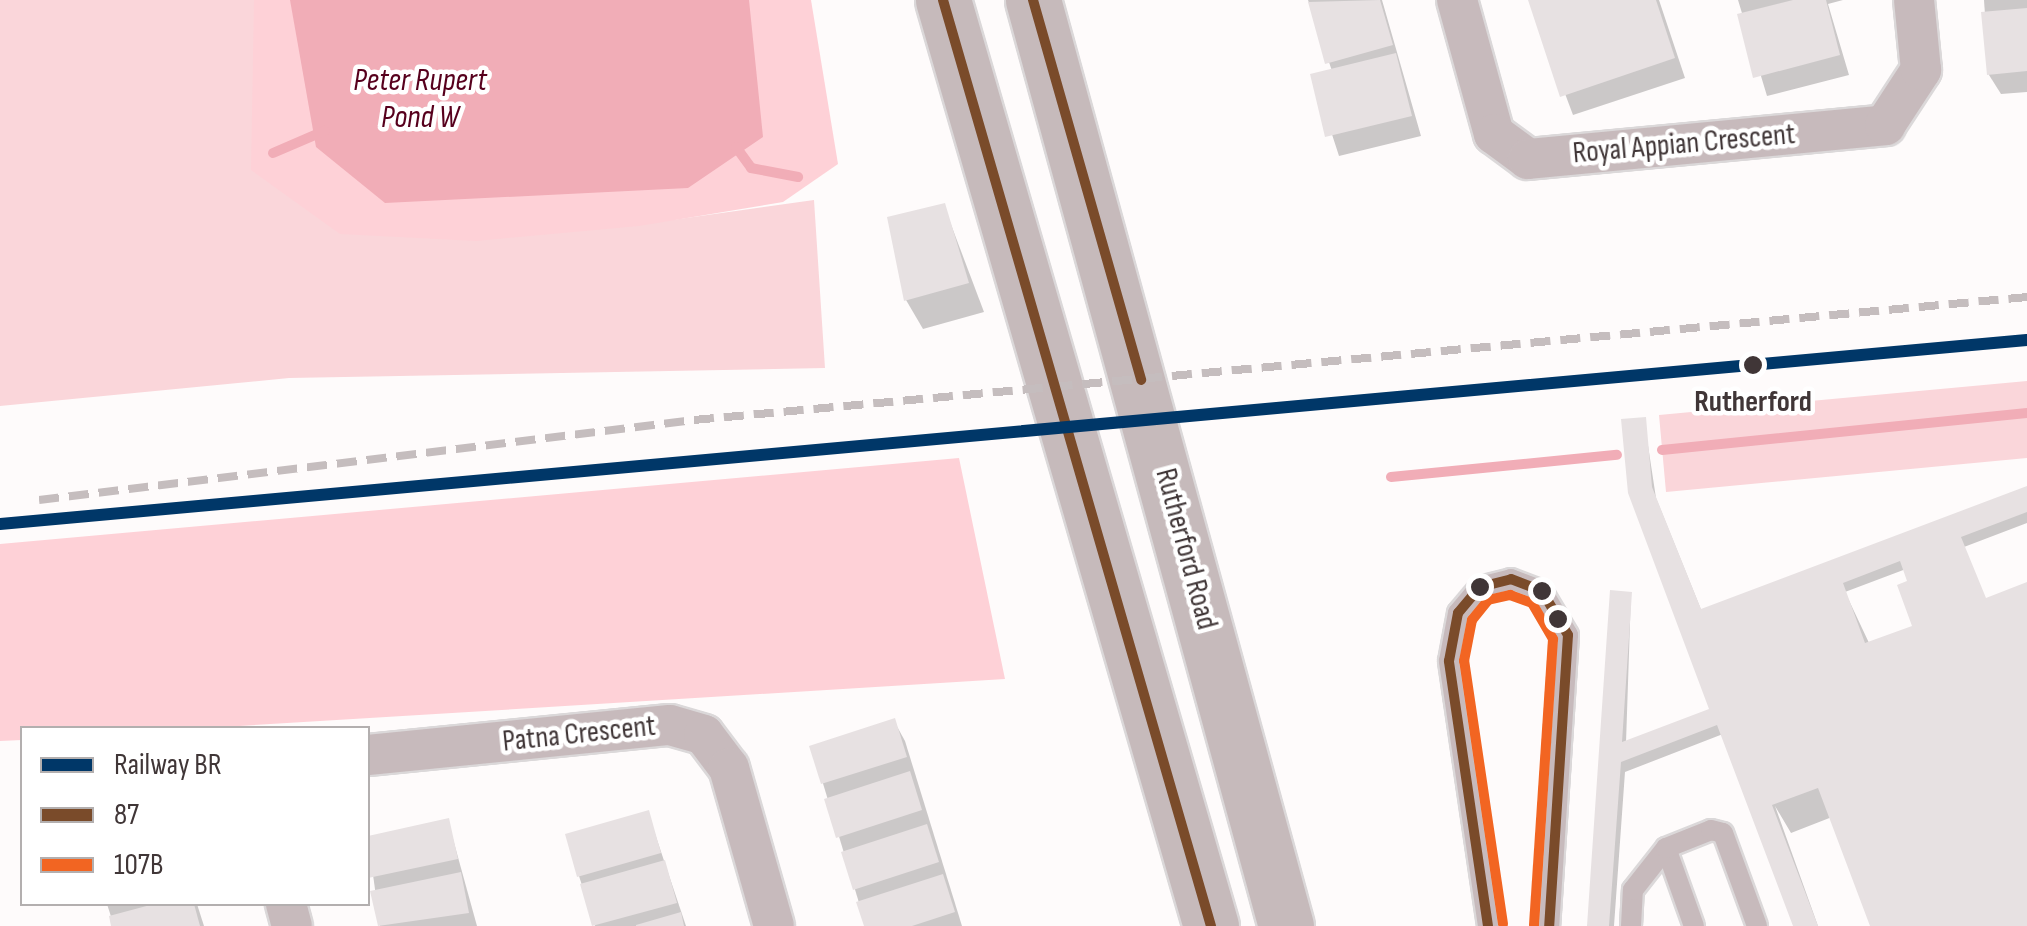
<!DOCTYPE html>
<html>
<head>
<meta charset="utf-8">
<style>
	body { margin:0 }
	#map { position:relative; width:2027px; height:926px; overflow:hidden; background:#fefbfb; font-family:"Sofia Sans Condensed",sans-serif }
	div>[style] { position:absolute }
	[style*='--x'] { left:calc(var(--x)*1px); top:calc(var(--y)*1px); width:calc(var(--w)*1px); rotate:calc(var(--a)*1deg) }
	.green>* { inset:0; background:#fad6da }
	.forest>* { inset:0; background:#fed1d7 }
	.water>* { inset:0; background:#f1adb7 }
	.shadow>* { inset:0; background:#0003 }
	.stream>* { height:10px; margin:-5px; padding:0 5px; transform-origin:5px; border-radius:5px; background:#f1adb7 }
	.building>* { inset:0; background:#e7e1e2 }
	.roads { filter:drop-shadow(2px 0 #dbd8d9) drop-shadow(-2px 0 #dbd8d9) drop-shadow(0 2px #dbd8d9) drop-shadow(0 -2px #dbd8d9) }
	.service>* { height:20px; margin:-10px; padding:0 10px; transform-origin:10px; border-radius:10px; background:#c7babc }
	.minor>* { height:40px; margin:-20px; padding:0 20px; transform-origin:20px; border-radius:20px; background:#c7babc }
	.secondary>* { height:55px; margin:-27.5px; padding:0 27.5px; transform-origin:27.5px; border-radius:27.5px; background:#c6babb }
	.rail>* { height:8px; margin-top:-4px; transform-origin:0; background:repeating-linear-gradient(90deg,#c5bdbe 0 20px,transparent 0 30px) }
	.bus-1>* { height:10px; margin:-5px; padding:0 5px; transform-origin:5px; border-radius:5px; background:#7a4b2a }
	.bus-2>* { height:10px; margin:-5px; padding:0 5px; transform-origin:5px; border-radius:5px; background:#f26522 }
	.rail-1>* { height:12px; margin:-6px; padding:0 6px; transform-origin:6px; border-radius:6px; background:#003768 }
	.dots>* { width:28px; height:28px; translate:-50% -50%; box-sizing:border-box; border:5px solid #fff; border-radius:50% }
	span { translate:-50% -50%; white-space:nowrap; text-align:center; line-height:1.15; -webkit-text-stroke:9px #fff; paint-order:stroke }
	.street-label { font-size:30px; color:#403637 }
	.stop-label { font-size:30px; color:#403637; font-weight:700 }
	.water-label { font-size:32px; color:#57001d; font-style:italic }
	.legend { position:absolute; left:20px; top:726px; width:350px; height:180px; box-sizing:border-box; background:#fff; border:2px solid #b3afaf; margin:0; padding:12px 18px; list-style:none; font-size:30px; color:#403637 }
	.legend li { display:flex; align-items:center; gap:20px; height:50px }
	.legend b { width:50px; border:2px solid #b3afaf }
</style>
</head>
<body>
<div id="map">
	<div class="green">
		<div style="clip-path:polygon(0 0,254px 0,259px 39px,672px 220px,814px 200px,825px 368px,289px 378px,0 406px)"></div>
		<div style="clip-path:polygon(2027px 381px,2027px 458px,1666px 492px,1659px 415px)"></div>
	</div>
	<div class="forest">
		<div style="clip-path:polygon(254px 0,811px 0,838px 164px,783px 202px,639px 226px,476px 241px,340px 234px,251px 170px)"></div>
		<div style="clip-path:polygon(959px 458px,1005px 679px,207px 728px,22px 728px,22px 740px,0 741px,0 544px)"></div>
	</div>
	<div class="water">
		<div style="clip-path:polygon(290px 0,749px 0,763px 137px,688px 188px,385px 203px,316px 147px)"></div>
	</div>
	<div class="shadow">
		<div style="clip-path:polygon(1308px 0,1382px 0,1421px 136px,1339px 156px,1313px 76px,1332px 71px)"></div>
		<div style="clip-path:polygon(1530px 0,1659px 0,1685px 78px,1573px 115px)"></div>
		<div style="clip-path:polygon(1738px 0,1843px 0,1828px 4px,1849px 75px,1767px 96px)"></div>
		<div style="clip-path:polygon(2027px 0,2027px 92px,2001px 94px,1989px 75px,1984px 0)"></div>
		<div style="clip-path:polygon(944px 206px,984px 312px,923px 329px,906px 300px)"></div>
		<div style="clip-path:polygon(evenodd,1644px 419px,1656px 498px,1702px 612px,2027px 489px,2027px 523px,1964px 547px,1986px 600px,2027px 585px,2027px 926px,1873px 926px,1832px 817px,1791px 833px,1775px 806px,1818px 926px,1796px 926px,1723px 734px,1625px 772px,1614px 926px,1590px 926px,1631px 594px,1626px 743px,1712px 710px,1631px 493px,1644px 419px,1906px 569px,1916px 627px,1870px 645px,1845px 592px,1906px 569px)"></div>
		<div style="clip-path:polygon(894px 721px,905px 741px,962px 926px,866px 926px,812px 747px)"></div>
		<div style="clip-path:polygon(648px 813px,686px 926px,595px 926px,579px 876px)"></div>
		<div style="clip-path:polygon(448px 821px,477px 926px,380px 926px,368px 838px)"></div>
		<div style="clip-path:polygon(107px 904px,197px 904px,204px 926px,114px 926px)"></div>
	</div>
	<div class="stream">
		<div style="--x:736;--y:147;--w:26;--a:54"></div>
		<div style="--x:751;--y:168;--w:48;--a:10.8"></div>
		<div style="--x:273;--y:153;--w:56;--a:-23.3"></div>
		<div style="--x:1662;--y:450;--w:367;--a:-5.8"></div>
		<div style="--x:1391;--y:477;--w:227;--a:-5.6"></div>
	</div>
	<div class="building">
		<div style="clip-path:polygon(1380px 0,1393px 45px,1325px 64px,1308px 2px)"></div>
		<div style="clip-path:polygon(1528px 0,1656px 0,1675px 58px,1560px 97px)"></div>
		<div style="clip-path:polygon(1793px 0,1826px 0,1840px 55px,1753px 78px,1737px 14px)"></div>
		<div style="clip-path:polygon(2027px 8px,2027px 71px,1987px 75px,1981px 12px)"></div>
		<div style="clip-path:polygon(1396px 53px,1412px 116px,1325px 137px,1310px 74px)"></div>
		<div style="clip-path:polygon(945px 203px,969px 283px,904px 301px,887px 217px)"></div>
		<div style="clip-path:polygon(evenodd,1646px 417px,1652px 487px,1701px 609px,2027px 486px,2027px 512px,1961px 537px,1986px 598px,2027px 582px,2027px 926px,1870px 926px,1818px 788px,1772px 805px,1818px 926px,1793px 926px,1717px 725px,1621px 762px,1609px 926px,1587px 926px,1610px 590px,1632px 592px,1622px 742px,1709px 709px,1628px 493px,1621px 419px,1646px 417px,1900px 561px,1907px 581px,1897px 585px,1912px 626px,1865px 643px,1843px 583px,1900px 561px)"></div>
		<div style="clip-path:polygon(895px 718px,907px 757px,821px 784px,809px 746px)"></div>
		<div style="clip-path:polygon(910px 771px,922px 810px,836px 838px,824px 799px)"></div>
		<div style="clip-path:polygon(649px 810px,661px 853px,577px 877px,565px 834px)"></div>
		<div style="clip-path:polygon(449px 818px,458px 859px,368px 878px,368px 836px)"></div>
		<div style="clip-path:polygon(927px 824px,939px 862px,853px 890px,841px 852px)"></div>
		<div style="clip-path:polygon(665px 860px,677px 903px,592px 926px,580px 884px)"></div>
		<div style="clip-path:polygon(461px 872px,469px 913px,378px 926px,370px 891px)"></div>
		<div style="clip-path:polygon(943px 874px,955px 912px,912px 926px,864px 926px,856px 902px)"></div>
		<div style="clip-path:polygon(154px 904px,194px 904px,200px 926px,111px 926px,109px 916px)"></div>
		<div style="clip-path:polygon(681px 912px,684px 926px,636px 926px,636px 925px)"></div>
	</div>
	<div class="roads">
		<div class="service">
			<div style="--x:1666;--y:848;--w:83;--a:70.3"></div>
			<div style="--x:1488;--y:926;--w:268;--a:-98.4"></div>
			<div style="--x:1449;--y:661;--w:49;--a:-79.4"></div>
			<div style="--x:1458;--y:613;--w:34;--a:-50"></div>
			<div style="--x:1480;--y:587;--w:32;--a:-14"></div>
			<div style="--x:1511;--y:579;--w:33;--a:21"></div>
			<div style="--x:1542;--y:591;--w:51;--a:59.4"></div>
			<div style="--x:1568;--y:635;--w:292;--a:93.7"></div>
			<div style="--x:1631;--y:926;--w:36;--a:-87"></div>
			<div style="--x:1633;--y:890;--w:53;--a:-51.8"></div>
			<div style="--x:1666;--y:848;--w:48;--a:-21.8"></div>
			<div style="--x:1711;--y:830;--w:12;--a:14"></div>
			<div style="--x:1723;--y:833;--w:99;--a:69.9"></div>
		</div>
		<div class="minor">
			<div style="--x:1457;--y:0;--w:139;--a:74.6"></div>
			<div style="--x:1494;--y:134;--w:42;--a:36.3"></div>
			<div style="--x:1528;--y:159;--w:359;--a:-5.4"></div>
			<div style="--x:1885;--y:125;--w:66;--a:-56.8"></div>
			<div style="--x:1921;--y:70;--w:70;--a:-95.7"></div>
			<div style="--x:368;--y:755;--w:303;--a:-5.7"></div>
			<div style="--x:670;--y:725;--w:35;--a:16"></div>
			<div style="--x:704;--y:735;--w:41;--a:52.9"></div>
			<div style="--x:729;--y:768;--w:164;--a:74.1"></div>
			<div style="--x:286;--y:904;--w:23;--a:75"></div>
		</div>
		<div class="secondary">
			<div style="--x:943;--y:0;--w:964;--a:73.86"></div>
			<div style="--x:1033;--y:0;--w:960;--a:74.72"></div>
		</div>
	</div>
	<div class="rail">
		<div style="--x:39;--y:500;--w:660;--a:-6.96"></div>
		<div style="--x:694;--y:420;--w:1339;--a:-5.27"></div>
	</div>
	<div class="bus-1">
		<div style="--x:943;--y:0;--w:964;--a:73.86"></div>
		<div style="--x:1033;--y:0;--w:395;--a:74.1"></div>
		<div style="--x:1488;--y:926;--w:268;--a:-98.4"></div>
		<div style="--x:1449;--y:661;--w:49;--a:-79.4"></div>
		<div style="--x:1458;--y:613;--w:34;--a:-50"></div>
		<div style="--x:1480;--y:587;--w:32;--a:-14"></div>
		<div style="--x:1511;--y:579;--w:33;--a:21"></div>
		<div style="--x:1542;--y:591;--w:51;--a:59.4"></div>
		<div style="--x:1568;--y:635;--w:292;--a:93.7"></div>
	</div>
	<div class="bus-2">
		<div style="--x:1503;--y:924;--w:266;--a:-98.4"></div>
		<div style="--x:1464;--y:661;--w:42;--a:-79"></div>
		<div style="--x:1472;--y:620;--w:26;--a:-51"></div>
		<div style="--x:1488;--y:600;--w:23;--a:-13"></div>
		<div style="--x:1510;--y:595;--w:23;--a:20"></div>
		<div style="--x:1532;--y:603;--w:42;--a:59.7"></div>
		<div style="--x:1553;--y:639;--w:287;--a:93.8"></div>
	</div>
	<div class="rail-1">
		<div style="--x:0;--y:524;--w:2035;--a:-5.19"></div>
	</div>
	<div class="dots">
		<div style="left:1753px;top:365px;background:#403637"></div>
		<div style="left:1480px;top:587px;background:#403637"></div>
		<div style="left:1542px;top:591px;background:#403637"></div>
		<div style="left:1558px;top:619px;background:#403637"></div>
	</div>
	<div class="street-label">
		<span style="left:1684px;top:144px;rotate:-5deg">Royal Appian Crescent</span>
		<span style="left:1186px;top:549px;rotate:75deg">Rutherford Road</span>
		<span style="left:579px;top:734px;rotate:-6deg">Patna Crescent</span>
	</div>
	<div class="stop-label">
		<span style="left:1753px;top:402px">Rutherford</span>
	</div>
	<div class="water-label">
		<span style="left:420px;top:100px">Peter Rupert<br>Pond W</span>
	</div>
	<ul class="legend">
	<li><b style="height:12px;background:#003768"></b>Railway BR</li>
	<li><b style="height:12px;background:#7a4b2a"></b>87</li>
	<li><b style="height:12px;background:#f26522"></b>107B</li>
	</ul>
</div>
</body>
</html>
